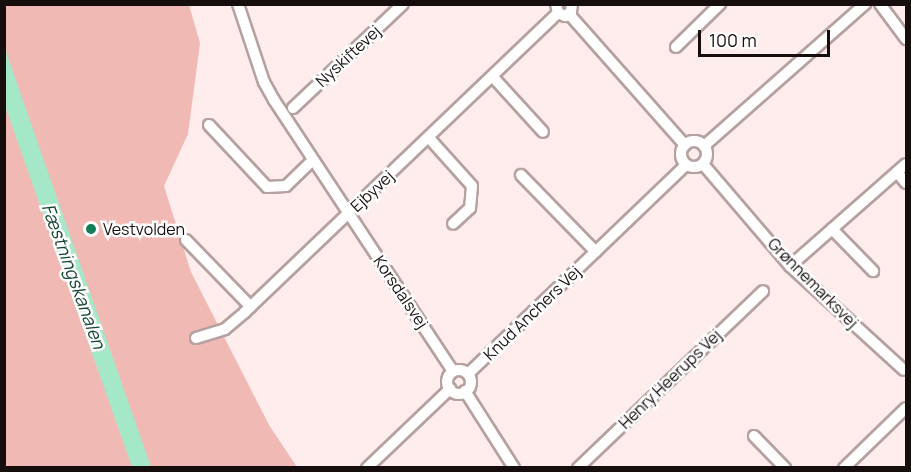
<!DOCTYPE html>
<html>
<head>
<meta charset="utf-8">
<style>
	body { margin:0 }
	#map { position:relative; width:911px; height:472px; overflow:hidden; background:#feedec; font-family:Manrope,sans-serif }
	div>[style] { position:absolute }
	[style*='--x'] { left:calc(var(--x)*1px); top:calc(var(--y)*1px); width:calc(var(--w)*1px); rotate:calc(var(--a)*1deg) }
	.green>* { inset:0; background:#f1b9b4 }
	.water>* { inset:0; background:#a5e8c7 }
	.roads { filter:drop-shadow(2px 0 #b5a19f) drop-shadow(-2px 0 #b5a19f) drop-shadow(0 2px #b5a19f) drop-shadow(0 -2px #b5a19f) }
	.minor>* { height:10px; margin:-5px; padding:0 5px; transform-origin:5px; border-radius:5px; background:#fff }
	.minor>.ring { margin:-5px; padding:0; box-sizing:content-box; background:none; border:10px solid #fff; border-radius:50% }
	.dots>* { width:16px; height:16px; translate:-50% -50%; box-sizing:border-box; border:3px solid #fff; border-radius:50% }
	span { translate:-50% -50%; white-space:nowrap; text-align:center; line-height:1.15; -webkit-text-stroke:5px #fff; paint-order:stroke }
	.street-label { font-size:16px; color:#150e0d }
	.poi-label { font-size:16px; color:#150e0d }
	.left { translate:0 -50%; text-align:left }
	.water-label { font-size:18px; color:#124732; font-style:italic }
	.frame { position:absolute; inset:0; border:6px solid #150e0d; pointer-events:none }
	.scale { position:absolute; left:698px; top:30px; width:132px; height:27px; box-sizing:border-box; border:3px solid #150e0d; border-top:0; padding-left:8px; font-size:18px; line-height:21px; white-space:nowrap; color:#150e0d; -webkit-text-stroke:4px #fff; paint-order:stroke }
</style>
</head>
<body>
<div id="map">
	<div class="green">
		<div style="clip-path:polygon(4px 5px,189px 5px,200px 43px,188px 134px,164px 186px,191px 272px,269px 425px,297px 467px,5px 467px)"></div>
	</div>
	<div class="water">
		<div style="clip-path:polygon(4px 49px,5px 49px,151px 467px,132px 467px,5px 106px)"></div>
	</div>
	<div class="roads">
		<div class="minor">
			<div style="--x:238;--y:4;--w:82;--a:71.6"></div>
			<div style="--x:264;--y:82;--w:21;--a:61"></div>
			<div style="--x:274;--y:100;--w:325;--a:56.6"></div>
			<div style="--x:556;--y:4;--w:9;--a:77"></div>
			<div style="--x:558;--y:13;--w:8;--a:23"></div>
			<div style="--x:565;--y:16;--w:7;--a:-34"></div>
			<div style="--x:571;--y:12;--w:8;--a:-83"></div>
			<div style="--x:880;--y:4;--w:44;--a:53.4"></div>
			<div style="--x:569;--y:14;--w:175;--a:48.5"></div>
			<div style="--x:676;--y:47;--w:62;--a:-44.3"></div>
			<div style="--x:493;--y:77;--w:74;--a:47.7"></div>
			<div style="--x:293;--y:108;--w:151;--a:-43.4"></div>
			<div style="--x:209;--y:125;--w:85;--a:46.9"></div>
			<div style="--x:267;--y:187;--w:19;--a:-3"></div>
			<div style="--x:286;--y:186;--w:36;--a:-44"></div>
			<div style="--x:429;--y:138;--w:64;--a:48.1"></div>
			<div style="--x:472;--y:186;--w:22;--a:95"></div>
			<div style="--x:470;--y:208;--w:23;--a:137"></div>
			<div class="ring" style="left:681px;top:141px;width:16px;height:16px"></div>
			<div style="--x:704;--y:146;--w:215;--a:-41.4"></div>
			<div style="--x:703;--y:164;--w:134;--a:49.5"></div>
			<div style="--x:790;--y:266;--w:154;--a:42.4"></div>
			<div style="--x:897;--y:172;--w:14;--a:51"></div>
			<div style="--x:521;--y:175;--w:107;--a:45.8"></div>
			<div style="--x:832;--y:229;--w:59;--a:45.7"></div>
			<div style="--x:186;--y:240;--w:93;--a:45.9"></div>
			<div style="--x:790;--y:266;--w:154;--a:-41.3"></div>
			<div style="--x:196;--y:338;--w:30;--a:-17"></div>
			<div style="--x:225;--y:329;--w:26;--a:-40"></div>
			<div style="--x:245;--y:312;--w:433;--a:-43.7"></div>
			<div class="ring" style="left:447px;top:370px;width:14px;height:14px"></div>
			<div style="--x:468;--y:374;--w:302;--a:-43.8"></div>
			<div style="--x:465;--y:391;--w:91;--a:57.5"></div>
			<div style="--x:754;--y:436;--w:45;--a:45.9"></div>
			<div style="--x:367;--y:468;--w:115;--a:-43.6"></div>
			<div style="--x:578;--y:468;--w:256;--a:-43.7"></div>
			<div style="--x:844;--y:468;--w:86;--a:-44.1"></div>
		</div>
	</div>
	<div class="dots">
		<div style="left:91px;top:229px;background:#147e59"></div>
	</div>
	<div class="street-label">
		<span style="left:348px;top:56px;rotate:-43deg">Nyskiftevej</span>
		<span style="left:372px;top:191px;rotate:-43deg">Ejbyvej</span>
		<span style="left:813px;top:283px;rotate:45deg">Grønnemarksvej</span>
		<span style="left:401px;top:292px;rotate:56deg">Korsdalsvej</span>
		<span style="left:532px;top:313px;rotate:-44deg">Knud Anchers Vej</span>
		<span style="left:670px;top:379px;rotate:-44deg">Henry Heerups Vej</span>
	</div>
	<div class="poi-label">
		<span class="left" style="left:103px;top:229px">Vestvolden</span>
	</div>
	<div class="water-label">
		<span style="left:74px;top:276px;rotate:70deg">Fæstningskanalen</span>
	</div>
	<div class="frame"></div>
	<div class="scale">100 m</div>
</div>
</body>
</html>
